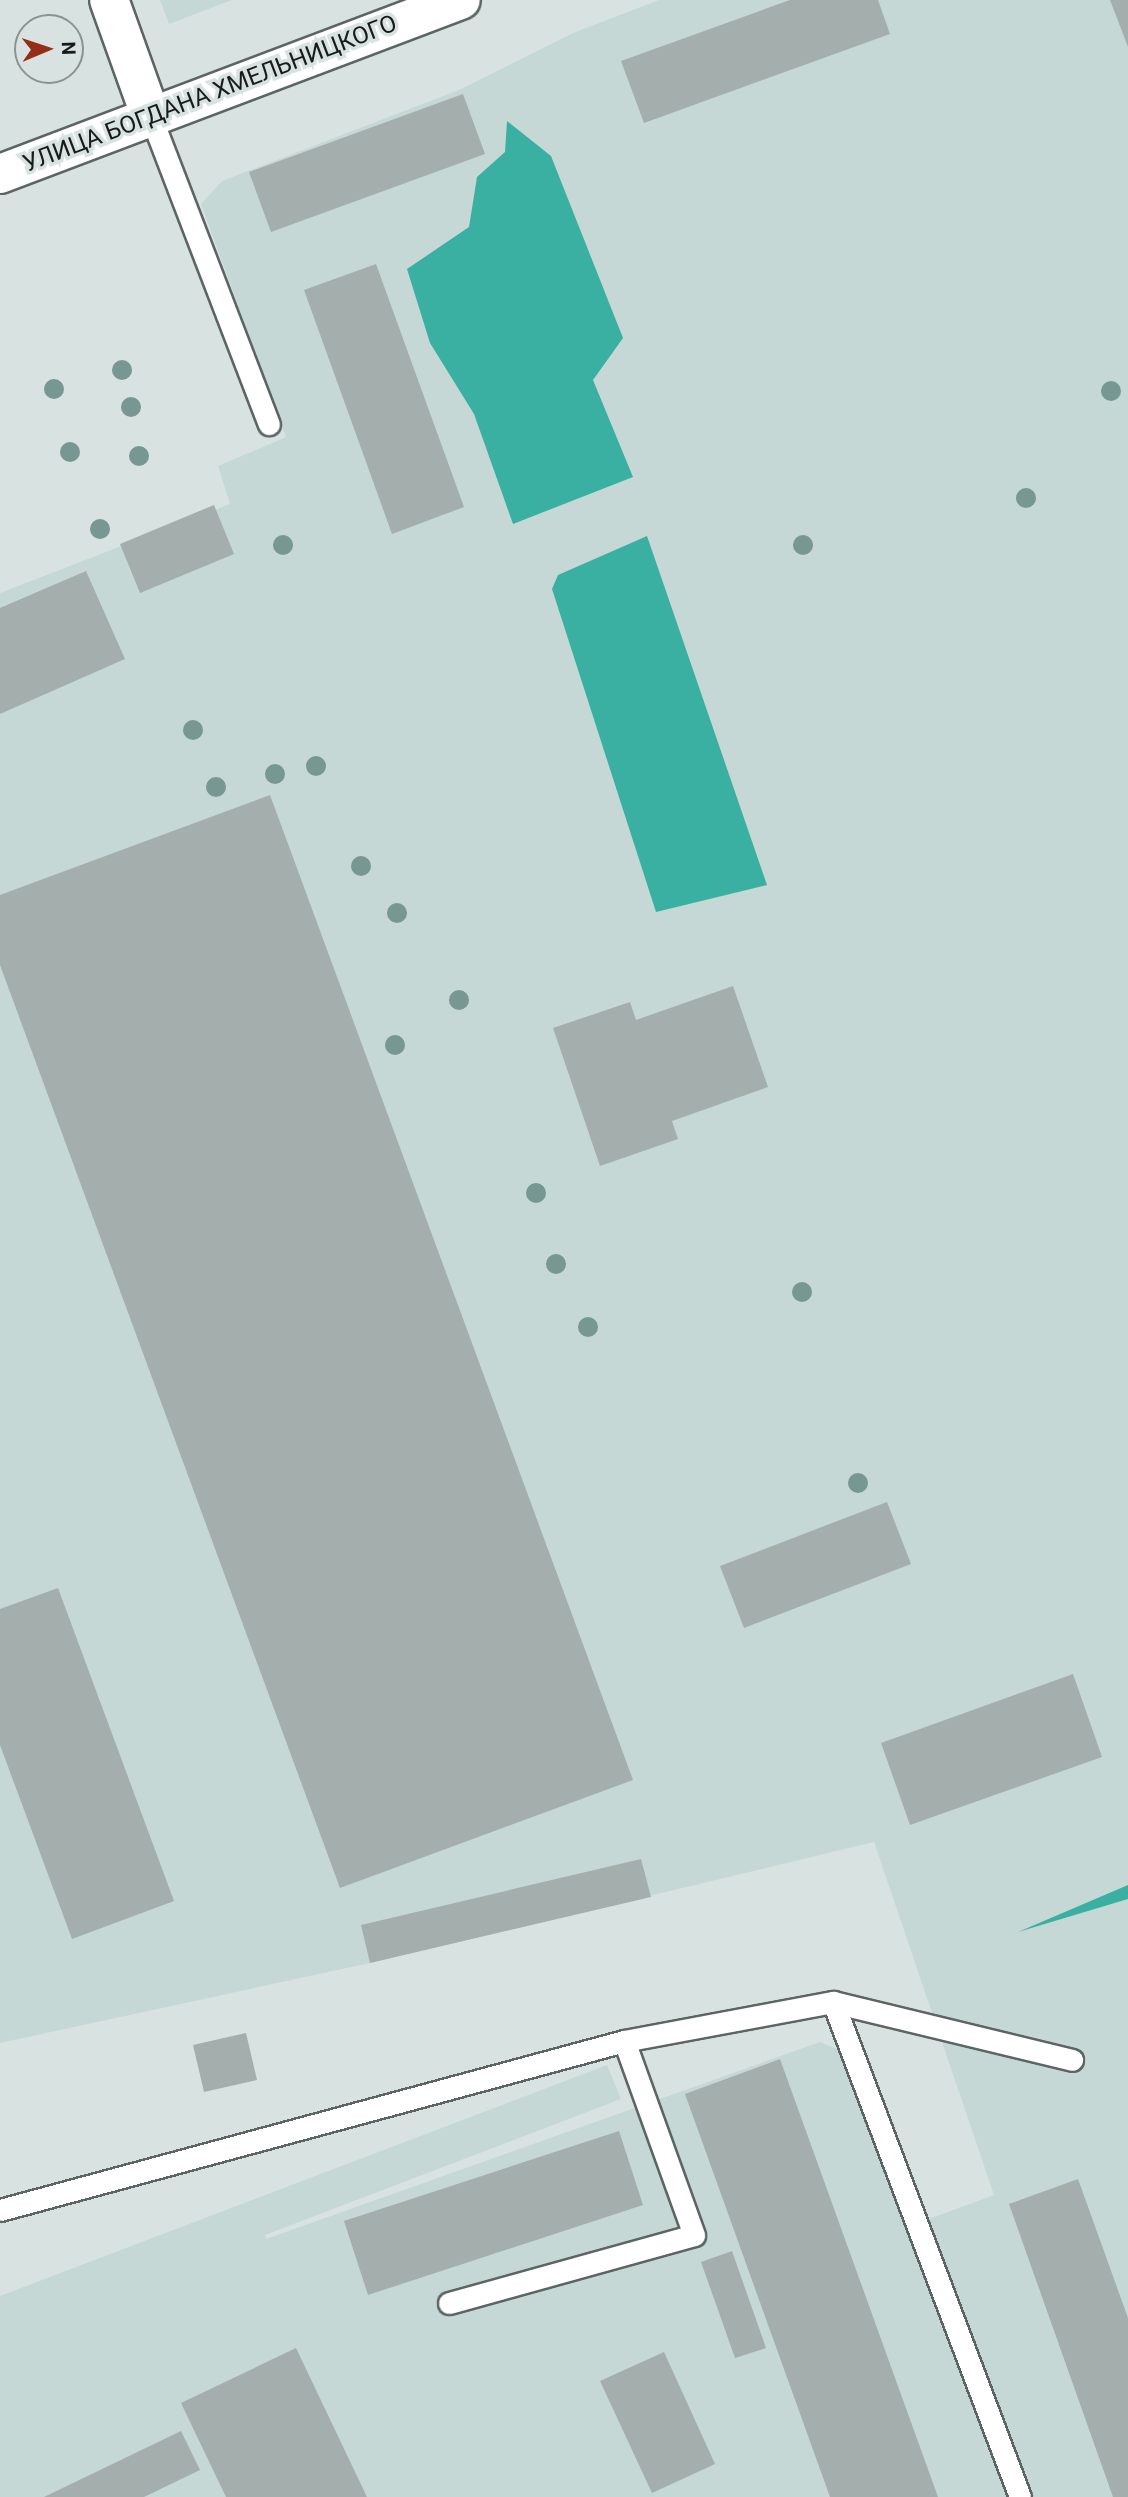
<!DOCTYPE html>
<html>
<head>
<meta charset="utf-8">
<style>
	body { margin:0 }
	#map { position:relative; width:1128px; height:2497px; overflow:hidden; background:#d8e3e1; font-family:Roboto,sans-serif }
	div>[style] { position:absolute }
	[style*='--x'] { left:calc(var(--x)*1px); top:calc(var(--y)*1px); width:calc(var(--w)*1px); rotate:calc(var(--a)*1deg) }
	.built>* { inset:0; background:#c5d8d5 }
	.forest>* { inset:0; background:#3ab0a2 }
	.building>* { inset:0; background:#a4aeac }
	.roads { filter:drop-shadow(2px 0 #5c6564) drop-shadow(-2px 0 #5c6564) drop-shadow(0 2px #5c6564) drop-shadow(0 -2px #5c6564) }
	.service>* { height:21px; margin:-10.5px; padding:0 10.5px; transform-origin:10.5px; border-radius:10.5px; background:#fff }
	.minor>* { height:38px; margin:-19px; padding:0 19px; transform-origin:19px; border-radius:19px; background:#fff }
	.secondary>* { height:38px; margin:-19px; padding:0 19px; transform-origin:19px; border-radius:19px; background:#fff }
	.trees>* { width:20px; height:20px; margin:-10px; border-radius:50%; background:#779792 }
	span { translate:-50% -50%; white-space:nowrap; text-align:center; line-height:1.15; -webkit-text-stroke:7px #d8e3e1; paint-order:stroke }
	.street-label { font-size:24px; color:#171b1a }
	.north { position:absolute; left:14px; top:14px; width:70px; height:70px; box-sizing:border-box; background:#d8e3e1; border:2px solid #8b9391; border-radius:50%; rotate:88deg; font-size:19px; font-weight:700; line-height:28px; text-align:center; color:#171b1a }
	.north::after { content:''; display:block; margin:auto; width:24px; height:32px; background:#962d17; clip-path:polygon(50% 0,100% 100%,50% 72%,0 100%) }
</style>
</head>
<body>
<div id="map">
	<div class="built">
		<div style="clip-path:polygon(160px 0,232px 0,169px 24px)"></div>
		<div style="clip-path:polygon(659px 0,1128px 0,1128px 2497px,0 2497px,0 2296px,607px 2065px,621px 2099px,265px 2235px,266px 2239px,820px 2042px,866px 2061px,926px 2220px,994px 2195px,874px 1842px,370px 1963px,0 2043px,0 593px,230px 504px,218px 466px,286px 437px,201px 204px,222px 181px,459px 90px,573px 33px)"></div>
	</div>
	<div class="forest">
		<div style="clip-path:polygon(507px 121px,551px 156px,623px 338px,593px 380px,633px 477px,513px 524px,474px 414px,430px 343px,407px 269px,469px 227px,477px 177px,505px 152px)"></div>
		<div style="clip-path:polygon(647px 536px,767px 885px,656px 912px,552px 589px,558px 575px)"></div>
		<div style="clip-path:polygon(1128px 1885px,1128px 1899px,1018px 1932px)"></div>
	</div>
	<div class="building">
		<div style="clip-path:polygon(790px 0,878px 0,890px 34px,644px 123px,621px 61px)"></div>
		<div style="clip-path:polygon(1110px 0,1128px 0,1128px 47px)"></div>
		<div style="clip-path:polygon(463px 94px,485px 154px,271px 232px,249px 172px)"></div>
		<div style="clip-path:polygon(376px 264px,464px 507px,392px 534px,304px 290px)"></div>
		<div style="clip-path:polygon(214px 505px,234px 554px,140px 593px,120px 544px)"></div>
		<div style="clip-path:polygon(86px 571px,125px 659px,0 714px,0 608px)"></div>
		<div style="clip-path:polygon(270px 795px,633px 1780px,340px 1888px,0 965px,0 895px)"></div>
		<div style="clip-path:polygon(733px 986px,768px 1087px,672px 1121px,678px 1139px,600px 1166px,553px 1028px,630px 1002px,636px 1020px)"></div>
		<div style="clip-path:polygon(887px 1502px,911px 1564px,744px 1628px,720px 1566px)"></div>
		<div style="clip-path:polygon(58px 1588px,174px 1901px,72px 1939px,0 1745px,0 1609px)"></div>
		<div style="clip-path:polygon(1073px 1674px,1102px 1757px,910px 1825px,881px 1743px)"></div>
		<div style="clip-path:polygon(641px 1859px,651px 1897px,370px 1963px,361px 1925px)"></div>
		<div style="clip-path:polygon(246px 2033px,257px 2080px,204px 2092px,193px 2045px)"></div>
		<div style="clip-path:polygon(780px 2059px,938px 2497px,830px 2497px,685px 2094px)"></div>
		<div style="clip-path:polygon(619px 2131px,643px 2205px,368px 2295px,344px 2221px)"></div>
		<div style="clip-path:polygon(1078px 2179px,1128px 2318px,1128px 2497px,1113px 2497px,1009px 2204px)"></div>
		<div style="clip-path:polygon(732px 2251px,766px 2348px,735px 2358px,701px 2262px)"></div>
		<div style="clip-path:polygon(296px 2348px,367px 2497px,226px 2497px,181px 2403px)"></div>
		<div style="clip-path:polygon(664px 2352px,715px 2464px,652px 2493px,600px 2381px)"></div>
		<div style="clip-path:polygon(181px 2431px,200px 2470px,144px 2497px,44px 2497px)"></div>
	</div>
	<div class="roads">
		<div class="service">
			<div style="--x:151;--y:117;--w:329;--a:69"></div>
			<div style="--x:833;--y:2002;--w:529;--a:69.3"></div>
			<div style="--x:0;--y:2210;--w:646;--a:-15.15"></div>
			<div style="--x:624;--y:2041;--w:213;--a:-10.6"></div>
			<div style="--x:833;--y:2002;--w:246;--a:13.6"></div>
			<div style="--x:449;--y:2303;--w:254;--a:-15.5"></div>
			<div style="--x:694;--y:2235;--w:206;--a:-109.8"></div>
		</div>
		<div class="minor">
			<div style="--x:151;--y:117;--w:331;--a:-20.7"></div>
		</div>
		<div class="secondary">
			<div style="--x:0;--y:174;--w:161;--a:-20.7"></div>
			<div style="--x:151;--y:117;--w:124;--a:-109.7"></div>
		</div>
	</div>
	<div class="trees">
		<div style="left:122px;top:370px"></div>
		<div style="left:54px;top:389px"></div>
		<div style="left:1111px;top:391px"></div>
		<div style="left:131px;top:407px"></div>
		<div style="left:70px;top:452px"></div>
		<div style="left:139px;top:456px"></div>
		<div style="left:1026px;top:498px"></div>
		<div style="left:100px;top:529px"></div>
		<div style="left:283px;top:545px"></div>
		<div style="left:803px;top:545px"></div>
		<div style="left:193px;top:730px"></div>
		<div style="left:316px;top:766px"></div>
		<div style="left:275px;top:774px"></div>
		<div style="left:216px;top:787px"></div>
		<div style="left:361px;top:866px"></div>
		<div style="left:397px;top:913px"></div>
		<div style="left:459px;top:1000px"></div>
		<div style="left:395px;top:1045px"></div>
		<div style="left:536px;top:1193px"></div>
		<div style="left:556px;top:1264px"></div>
		<div style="left:802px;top:1292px"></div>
		<div style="left:588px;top:1327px"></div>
		<div style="left:858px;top:1483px"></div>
	</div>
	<div class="street-label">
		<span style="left:210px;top:94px;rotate:-21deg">УЛИЦА БОГДАНА ХМЕЛЬНИЦКОГО</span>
	</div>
	<div class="north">N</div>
</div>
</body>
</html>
